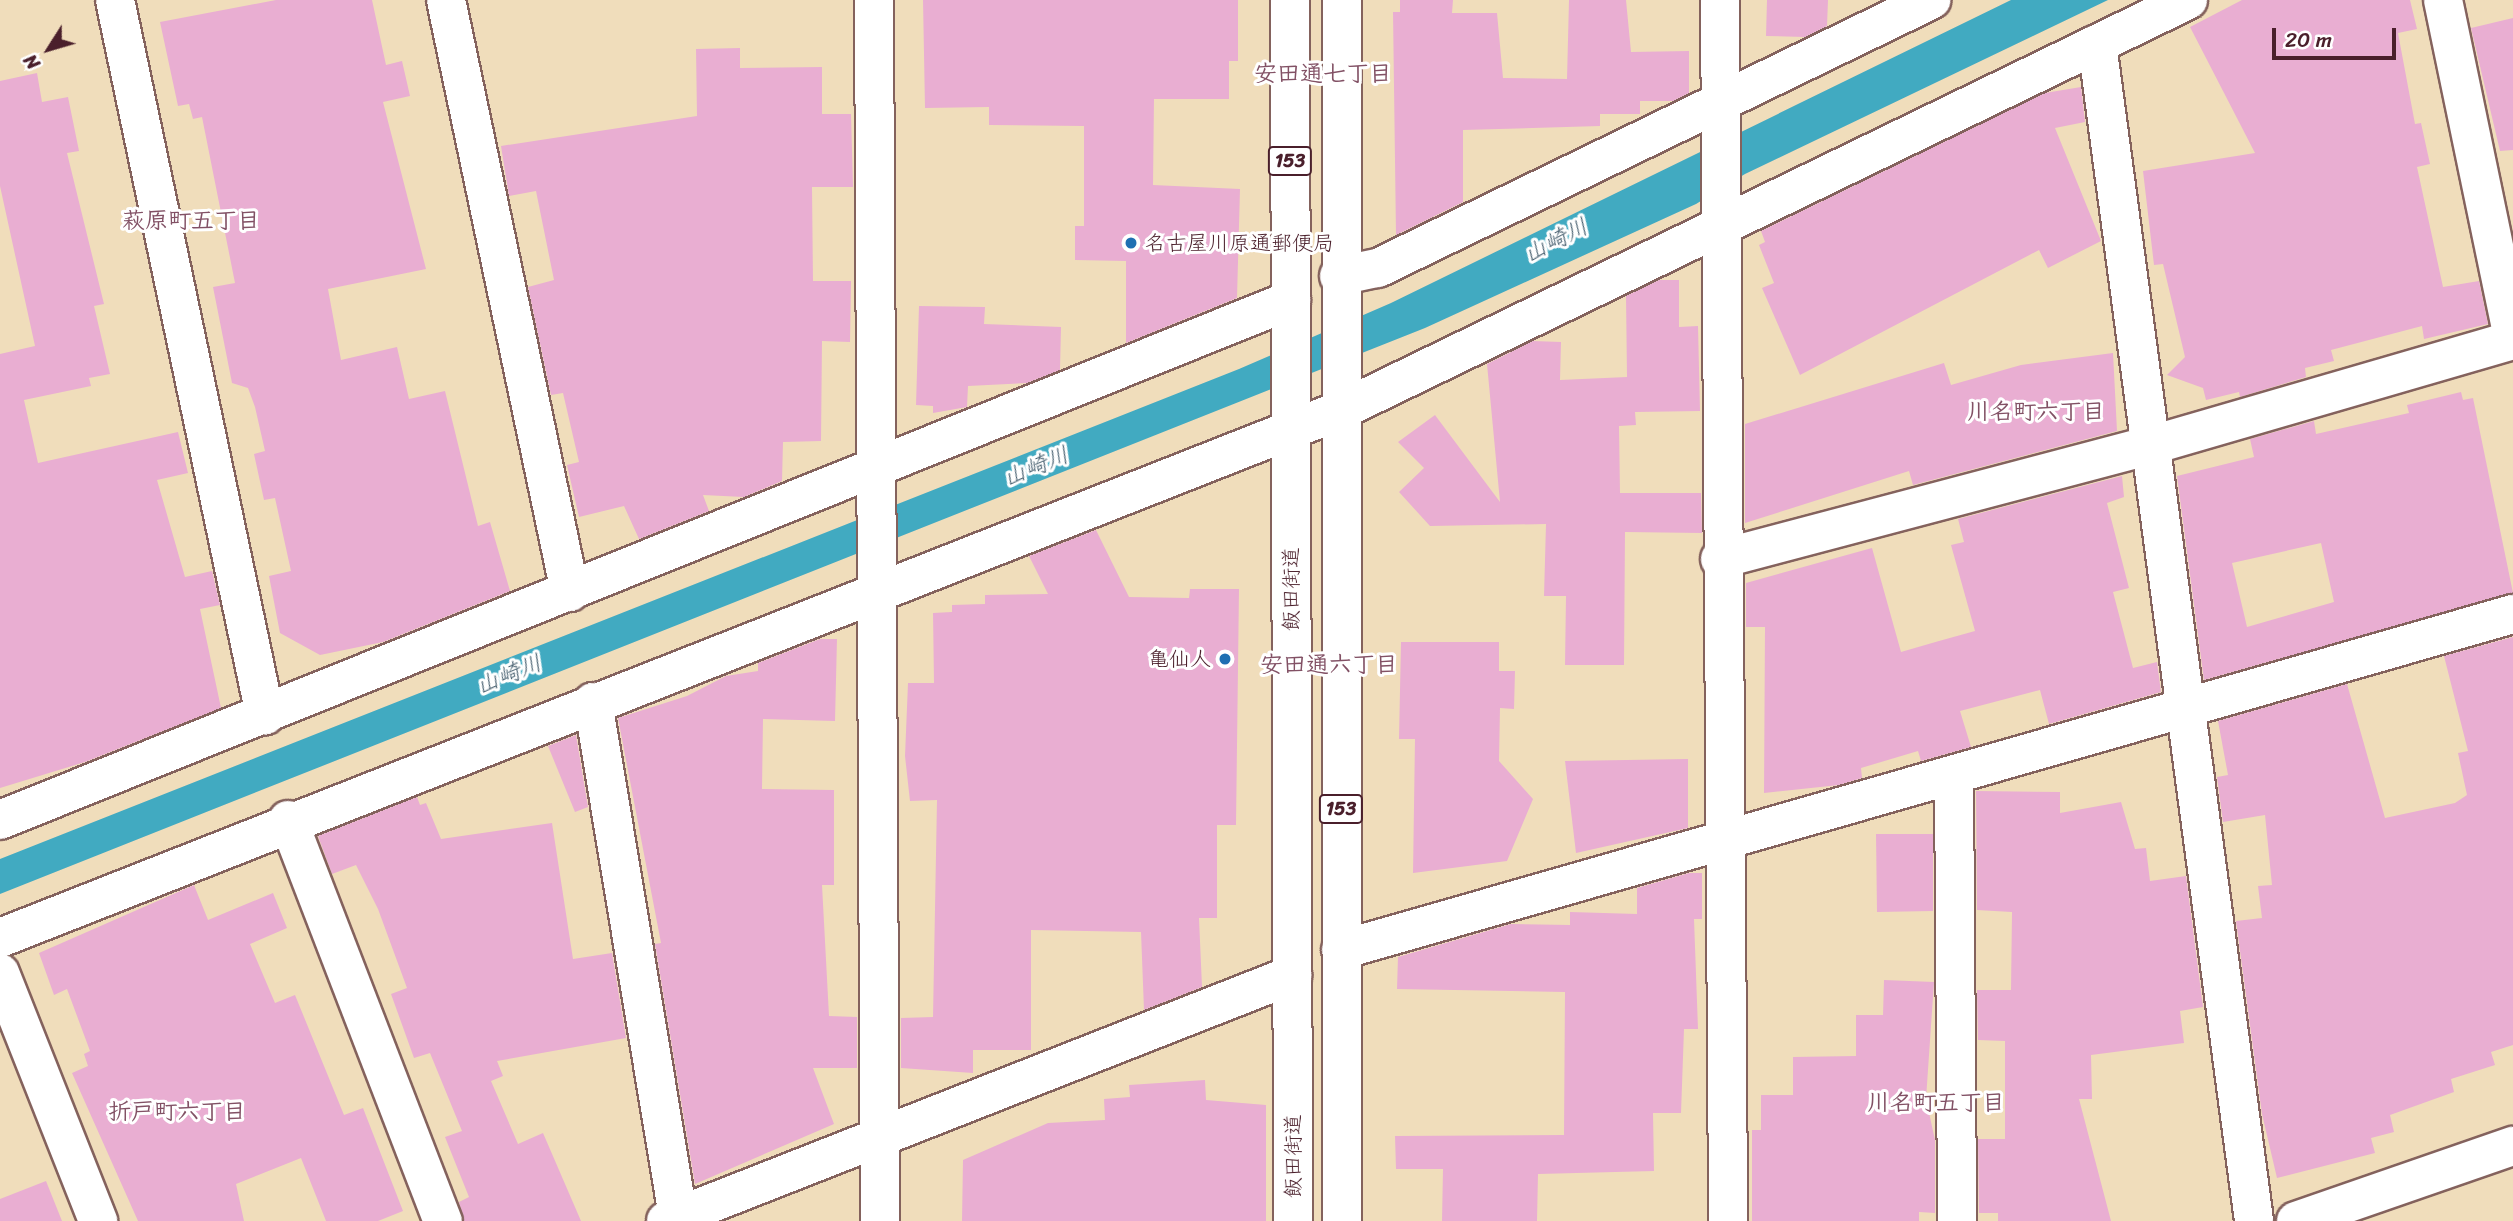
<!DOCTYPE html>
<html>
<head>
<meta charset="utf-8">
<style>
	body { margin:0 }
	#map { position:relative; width:2513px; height:1221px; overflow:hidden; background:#f0ddbb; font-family:Sriracha,"Klee One",sans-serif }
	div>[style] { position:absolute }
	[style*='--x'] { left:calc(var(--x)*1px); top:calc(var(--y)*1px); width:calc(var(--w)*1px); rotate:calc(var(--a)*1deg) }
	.water>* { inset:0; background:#41aac1 }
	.building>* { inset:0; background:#e9aed2 }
	.roads { filter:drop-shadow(2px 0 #84625d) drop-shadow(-2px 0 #84625d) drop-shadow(0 2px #84625d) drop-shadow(0 -2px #84625d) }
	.minor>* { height:38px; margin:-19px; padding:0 19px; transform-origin:19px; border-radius:19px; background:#fff }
	.highway>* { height:38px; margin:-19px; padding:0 19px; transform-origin:19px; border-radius:19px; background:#fff }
	.dots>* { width:19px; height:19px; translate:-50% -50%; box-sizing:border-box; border:4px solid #fff; border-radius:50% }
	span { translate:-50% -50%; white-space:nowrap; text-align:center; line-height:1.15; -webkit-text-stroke:6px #fff; paint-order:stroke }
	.shield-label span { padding:2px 5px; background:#fff; border:2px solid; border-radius:5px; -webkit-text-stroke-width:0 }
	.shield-label { font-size:19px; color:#4a1f2b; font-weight:700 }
	.poi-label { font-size:21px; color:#4a1f2b }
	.left { translate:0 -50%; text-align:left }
	.right { translate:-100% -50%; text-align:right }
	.street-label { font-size:21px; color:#4a1f2b }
	.neighbourhood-label { font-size:23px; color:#825165; font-weight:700 }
	.water-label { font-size:23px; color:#465e6e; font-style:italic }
	.north { position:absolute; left:14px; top:14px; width:70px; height:70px; -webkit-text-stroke:5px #fff; paint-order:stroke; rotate:233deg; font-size:19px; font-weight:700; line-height:28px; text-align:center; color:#4a1f2b }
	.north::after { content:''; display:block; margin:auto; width:24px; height:32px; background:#4a1f2b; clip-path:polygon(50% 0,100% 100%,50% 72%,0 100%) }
	.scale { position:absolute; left:2272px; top:28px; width:124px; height:32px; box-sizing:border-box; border:4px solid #4a1f2b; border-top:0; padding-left:9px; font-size:21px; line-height:24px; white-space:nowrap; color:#4a1f2b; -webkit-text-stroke:5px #fff; paint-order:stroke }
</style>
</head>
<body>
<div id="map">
	<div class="water">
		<div style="clip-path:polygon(2011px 0,2108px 0,1745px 174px,1696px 204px,1425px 328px,0 894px,0 859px,1239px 369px,1391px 303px)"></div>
	</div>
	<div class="building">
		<div style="clip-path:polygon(276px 0,372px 0,386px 65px,402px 61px,410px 96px,383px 102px,426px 269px,328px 289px,341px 360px,397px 347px,409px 399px,445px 391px,478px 526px,490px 522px,510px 591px,383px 642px,320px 655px,280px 633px,269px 576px,291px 571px,275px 498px,264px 500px,254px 454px,265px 451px,255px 407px,248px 388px,232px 383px,213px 287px,235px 283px,202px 117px,193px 119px,189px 104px,178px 106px,160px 22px)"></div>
		<div style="clip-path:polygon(923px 0,1238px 0,1238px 61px,1229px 61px,1229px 99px,1154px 99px,1153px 185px,1240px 189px,1237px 298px,1126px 343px,1126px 261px,1075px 260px,1075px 226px,1084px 226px,1084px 126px,989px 125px,989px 107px,925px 108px)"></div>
		<div style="clip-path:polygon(1400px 0,1453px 0,1452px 13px,1497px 13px,1503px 78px,1567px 79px,1569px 0,1626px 0,1631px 52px,1689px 51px,1689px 93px,1673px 101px,1640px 101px,1640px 114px,1600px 114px,1600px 126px,1463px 130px,1463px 202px,1396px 235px,1393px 12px,1400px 12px)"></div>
		<div style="clip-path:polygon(1767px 0,1828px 0,1827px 26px,1805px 37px,1766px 36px)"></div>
		<div style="clip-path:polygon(2242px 0,2410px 0,2417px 29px,2398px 33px,2415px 124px,2421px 123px,2430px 164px,2417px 167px,2443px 287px,2479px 281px,2488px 324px,2424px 339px,2422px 326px,2331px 350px,2334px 361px,2305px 368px,2306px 377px,2240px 397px,2239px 392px,2206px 400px,2203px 388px,2167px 375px,2185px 357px,2163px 264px,2154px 265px,2143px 171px,2255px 153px,2190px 27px)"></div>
		<div style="clip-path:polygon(2513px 18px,2513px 150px,2500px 151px,2471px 28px)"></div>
		<div style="clip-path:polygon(740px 48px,740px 68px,822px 67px,822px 114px,851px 114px,853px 187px,812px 187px,813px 281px,851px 281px,850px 342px,822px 341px,821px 441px,783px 442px,782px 481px,744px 497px,703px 495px,709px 511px,639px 539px,624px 506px,579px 517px,567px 465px,579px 462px,563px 393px,551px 395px,528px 287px,554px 280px,536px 191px,509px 196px,501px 146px,697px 116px,696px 49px)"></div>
		<div style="clip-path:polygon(37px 73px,42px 102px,68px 97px,79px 151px,67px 153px,104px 304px,94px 306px,110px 374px,89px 378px,91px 386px,24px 400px,38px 463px,178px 432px,188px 473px,157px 480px,185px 577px,212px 571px,220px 605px,200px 609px,221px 708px,85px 762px,0 788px,0 354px,35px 346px,0 186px,0 81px)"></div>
		<div style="clip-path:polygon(2081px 87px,2085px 122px,2055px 128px,2101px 241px,2048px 268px,2039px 250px,1800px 375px,1762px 288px,1774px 283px,1759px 245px,1765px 242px,1761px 231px,2045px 93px)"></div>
		<div style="clip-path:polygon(1659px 280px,1679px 280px,1679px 327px,1698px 326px,1700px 411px,1635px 412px,1636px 425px,1619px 426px,1620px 493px,1701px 493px,1702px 533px,1625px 532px,1624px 665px,1565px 665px,1566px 596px,1544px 596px,1546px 524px,1430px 526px,1399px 492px,1424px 468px,1398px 442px,1435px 415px,1500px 502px,1487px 364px,1533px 341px,1561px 342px,1560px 380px,1627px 377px,1626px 296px)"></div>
		<div style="clip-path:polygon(919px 306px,985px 307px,984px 324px,1061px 327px,1060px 370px,1027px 383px,968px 386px,967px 407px,933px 413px,933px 406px,916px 405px)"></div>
		<div style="clip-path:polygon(2113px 353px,2117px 431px,1913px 485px,1909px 471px,1745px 523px,1745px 424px,1944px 363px,1951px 385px,2021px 365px)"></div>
		<div style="clip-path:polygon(evenodd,2461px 392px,2463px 400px,2473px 398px,2513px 593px,2204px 680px,2177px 476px,2254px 457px,2250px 439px,2314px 421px,2316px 434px,2409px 413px,2407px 405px,2461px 392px,2321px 543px,2334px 602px,2247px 627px,2232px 563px,2321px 543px)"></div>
		<div style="clip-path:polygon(2122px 476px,2124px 497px,2107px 503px,2129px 588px,2113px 592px,2133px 668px,2157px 662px,2161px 692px,2049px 724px,2040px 690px,1960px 711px,1971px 747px,1921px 761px,1918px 751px,1861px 768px,1862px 778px,1839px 785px,1764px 793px,1765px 627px,1746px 627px,1746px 583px,1872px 548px,1901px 652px,1939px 641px,1975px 631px,1951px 545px,1964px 542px,1958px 519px)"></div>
		<div style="clip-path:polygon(1096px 530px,1129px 597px,1189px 598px,1190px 589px,1239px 589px,1236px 825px,1217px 825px,1217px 918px,1199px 918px,1202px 987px,1144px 1010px,1141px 932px,1031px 930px,1031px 1050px,973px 1050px,973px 1073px,901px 1068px,901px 1018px,933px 1017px,937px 800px,910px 801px,905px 756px,908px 683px,934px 683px,933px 613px,952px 612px,952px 605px,985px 604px,985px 595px,1048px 594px,1029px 556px)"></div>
		<div style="clip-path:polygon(2513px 637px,2513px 1045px,2491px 1052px,2495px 1065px,2451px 1079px,2454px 1092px,2390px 1115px,2394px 1132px,2371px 1138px,2375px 1153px,2277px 1178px,2262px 1114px,2236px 921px,2262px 918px,2258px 886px,2272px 885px,2265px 815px,2223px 822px,2217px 777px,2228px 775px,2218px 721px,2347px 684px,2385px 818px,2455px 803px,2467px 795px,2458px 753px,2468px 751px,2444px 656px)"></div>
		<div style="clip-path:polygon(820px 639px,837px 639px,835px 721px,763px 719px,762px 789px,834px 790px,834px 885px,822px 885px,829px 1016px,857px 1017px,857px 1068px,813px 1068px,834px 1124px,695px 1184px,655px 944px,661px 943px,618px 718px,687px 696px,726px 676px,758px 671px,758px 663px)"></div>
		<div style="clip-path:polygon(1401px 642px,1499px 642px,1499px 671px,1515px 671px,1514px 709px,1500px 708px,1499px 761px,1533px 799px,1507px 861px,1413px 873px,1415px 739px,1399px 739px)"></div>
		<div style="clip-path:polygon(576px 735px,588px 807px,575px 812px,548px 746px)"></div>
		<div style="clip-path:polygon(1688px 759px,1688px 828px,1576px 853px,1565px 761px)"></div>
		<div style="clip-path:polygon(1976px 791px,2060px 792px,2060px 813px,2121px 802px,2135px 849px,2146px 848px,2150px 881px,2186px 876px,2203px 1007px,2180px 1011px,2184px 1043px,2091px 1055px,2092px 1099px,2079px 1099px,2111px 1221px,1998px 1221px,1998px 1213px,1979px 1213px,1978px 1139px,2005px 1139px,2005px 1041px,1978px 1040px,1977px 990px,2011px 990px,2012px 912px,1977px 910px)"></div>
		<div style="clip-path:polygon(417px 797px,420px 805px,426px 803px,441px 839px,552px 823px,573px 959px,612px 953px,626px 1038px,497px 1061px,503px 1076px,491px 1081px,518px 1144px,543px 1133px,581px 1221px,464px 1221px,459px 1202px,469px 1197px,445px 1137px,462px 1131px,430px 1053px,414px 1058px,391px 994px,407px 988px,378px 909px,356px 865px,332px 874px,318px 836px)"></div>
		<div style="clip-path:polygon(1876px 834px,1933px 834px,1933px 911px,1877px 912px)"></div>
		<div style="clip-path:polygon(1689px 873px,1702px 873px,1702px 919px,1694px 919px,1698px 1029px,1684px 1029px,1681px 1113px,1653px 1113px,1654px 1171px,1538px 1174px,1537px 1221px,1442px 1221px,1443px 1169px,1396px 1169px,1395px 1136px,1564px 1135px,1565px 992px,1397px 989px,1398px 957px,1511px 924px,1570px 925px,1570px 912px,1637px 914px,1637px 888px)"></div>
		<div style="clip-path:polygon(194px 885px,208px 920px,273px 893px,287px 928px,250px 944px,275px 1003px,295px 995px,344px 1115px,363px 1108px,403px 1211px,378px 1221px,326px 1221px,301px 1158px,236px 1184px,244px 1221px,138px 1221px,72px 1073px,88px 1066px,84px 1054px,90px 1051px,67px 989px,54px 995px,39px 953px)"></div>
		<div style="clip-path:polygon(1884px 980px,1934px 982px,1926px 1099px,1935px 1140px,1935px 1213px,1919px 1212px,1919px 1221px,1752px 1221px,1752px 1130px,1761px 1130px,1761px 1095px,1793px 1095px,1793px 1057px,1856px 1056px,1856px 1015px,1883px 1015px)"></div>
		<div style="clip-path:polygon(1205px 1080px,1206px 1100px,1266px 1105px,1266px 1221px,962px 1221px,963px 1160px,1048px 1123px,1105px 1120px,1104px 1099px,1130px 1097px,1129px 1085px)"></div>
		<div style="clip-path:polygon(46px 1181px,62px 1221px,0 1221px,0 1199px)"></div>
	</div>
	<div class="roads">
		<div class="minor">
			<div style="--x:115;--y:0;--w:731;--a:78.15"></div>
			<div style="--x:446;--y:0;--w:605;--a:78.17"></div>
			<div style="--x:874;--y:0;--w:1221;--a:89.72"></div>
			<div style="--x:1720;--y:0;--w:1221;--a:89.62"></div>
			<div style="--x:2443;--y:0;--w:344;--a:78.3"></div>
			<div style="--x:2097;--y:44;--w:1187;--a:82.4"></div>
			<div style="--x:1339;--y:276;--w:40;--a:-12"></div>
			<div style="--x:1378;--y:268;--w:615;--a:-25.86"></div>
			<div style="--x:1720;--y:559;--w:447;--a:-14.8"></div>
			<div style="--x:2152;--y:445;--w:376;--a:-16.2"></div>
			<div style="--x:593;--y:702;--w:521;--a:80.61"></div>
			<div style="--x:1954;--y:778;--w:443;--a:89.6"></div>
			<div style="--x:0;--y:820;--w:1392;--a:-21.94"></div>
			<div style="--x:288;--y:820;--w:430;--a:68.9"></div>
			<div style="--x:0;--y:938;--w:1441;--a:-21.49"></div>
			<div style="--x:1341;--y:410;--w:941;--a:-25.83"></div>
			<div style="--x:1341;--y:950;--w:1219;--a:-16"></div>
			<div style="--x:0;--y:973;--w:267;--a:68.4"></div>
			<div style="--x:666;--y:1221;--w:673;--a:-21.45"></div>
			<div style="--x:2296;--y:1221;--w:230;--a:-19.1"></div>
		</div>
		<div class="highway">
			<div style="--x:1290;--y:0;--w:1221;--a:89.86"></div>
			<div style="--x:1342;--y:0;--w:1221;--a:90"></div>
		</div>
	</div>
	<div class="dots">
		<div style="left:1131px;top:243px;background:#1f6fb2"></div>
		<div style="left:1225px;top:659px;background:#1f6fb2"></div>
	</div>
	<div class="shield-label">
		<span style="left:1290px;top:161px">153</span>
		<span style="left:1341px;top:809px">153</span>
	</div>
	<div class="poi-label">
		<span class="left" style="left:1145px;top:243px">名古屋川原通郵便局</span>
		<span class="right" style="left:1211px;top:659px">亀仙人</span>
	</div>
	<div class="street-label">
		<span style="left:1291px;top:589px;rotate:-90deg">飯田街道</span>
		<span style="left:1293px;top:1156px;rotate:-90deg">飯田街道</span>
	</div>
	<div class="neighbourhood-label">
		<span style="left:1323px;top:74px">安田通七丁目</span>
		<span style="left:191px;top:221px">萩原町五丁目</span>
		<span style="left:2036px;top:412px">川名町六丁目</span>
		<span style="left:1329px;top:665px">安田通六丁目</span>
		<span style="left:1936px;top:1103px">川名町五丁目</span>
		<span style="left:177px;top:1112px">折戸町六丁目</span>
	</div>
	<div class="water-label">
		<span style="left:1556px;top:241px;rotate:-27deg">山崎川</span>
		<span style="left:1036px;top:467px;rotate:-22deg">山崎川</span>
		<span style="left:509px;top:675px;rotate:-22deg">山崎川</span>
	</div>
	<div class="north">N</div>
	<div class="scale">20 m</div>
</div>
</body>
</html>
